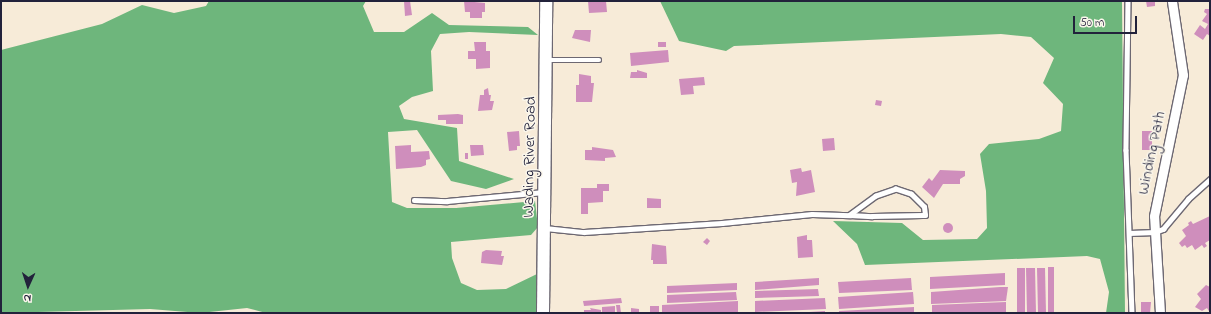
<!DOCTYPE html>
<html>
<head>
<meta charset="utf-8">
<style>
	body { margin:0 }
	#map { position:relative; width:1211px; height:314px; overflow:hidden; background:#f7ebd8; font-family:"Indie Flower",sans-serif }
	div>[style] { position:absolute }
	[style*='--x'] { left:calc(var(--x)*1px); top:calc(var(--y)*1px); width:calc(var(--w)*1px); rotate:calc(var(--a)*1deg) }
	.forest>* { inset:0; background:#6eb67c }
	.building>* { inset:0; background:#cf8ebc }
	.round { border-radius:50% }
	.roads { filter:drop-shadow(1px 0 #6d6872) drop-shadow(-1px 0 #6d6872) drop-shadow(0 1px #6d6872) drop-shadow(0 -1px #6d6872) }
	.service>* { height:4.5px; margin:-2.25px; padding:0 2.25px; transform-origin:2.25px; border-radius:2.25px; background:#fff }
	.minor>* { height:9px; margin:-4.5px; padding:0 4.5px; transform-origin:4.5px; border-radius:4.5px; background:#fff }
	.secondary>* { height:12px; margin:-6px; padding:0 6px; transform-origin:6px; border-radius:6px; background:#fff }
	span { translate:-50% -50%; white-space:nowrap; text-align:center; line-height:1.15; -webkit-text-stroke:3px #fbf7ec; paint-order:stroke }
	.street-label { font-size:16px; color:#22223b }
	.frame { position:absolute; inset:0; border:2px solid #22223b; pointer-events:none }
	.north { position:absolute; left:8px; top:266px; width:40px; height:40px; -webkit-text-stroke:3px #fbf7ec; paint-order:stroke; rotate:183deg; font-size:11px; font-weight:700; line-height:16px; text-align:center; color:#22223b }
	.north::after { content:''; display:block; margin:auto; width:14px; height:18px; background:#22223b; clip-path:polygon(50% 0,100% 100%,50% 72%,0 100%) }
	.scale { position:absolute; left:1073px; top:16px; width:64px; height:18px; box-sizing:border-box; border:2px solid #22223b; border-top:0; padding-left:5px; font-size:12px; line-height:14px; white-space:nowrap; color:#22223b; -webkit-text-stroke:3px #fbf7ec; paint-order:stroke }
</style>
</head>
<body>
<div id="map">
	<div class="forest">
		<div style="clip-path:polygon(209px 1px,366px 1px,363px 6px,374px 32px,404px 32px,432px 13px,449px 25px,528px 27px,538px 35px,469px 32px,440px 34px,431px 51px,433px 91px,412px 97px,399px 106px,404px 119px,457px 128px,459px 161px,514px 179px,486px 189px,451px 181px,417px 130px,388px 132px,392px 202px,407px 208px,456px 208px,535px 201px,538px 227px,531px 235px,451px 242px,452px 258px,461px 283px,477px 290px,506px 289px,537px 274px,538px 313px,266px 313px,247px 308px,200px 313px,150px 309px,1px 313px,1px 50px,102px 24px,142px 5px,174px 13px,206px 6px)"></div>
		<div style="clip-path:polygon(660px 1px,1122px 1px,1125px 313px,1106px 313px,1109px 292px,1100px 259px,1087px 256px,865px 265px,857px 244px,833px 221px,902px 223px,923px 240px,977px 239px,987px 228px,986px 191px,980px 154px,989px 144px,1039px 139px,1061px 131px,1063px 104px,1043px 83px,1054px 58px,1031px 37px,1001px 34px,734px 46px,726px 51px,679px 41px)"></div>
	</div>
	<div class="building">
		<div style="clip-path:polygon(404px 1px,410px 1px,412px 15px,405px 16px)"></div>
		<div style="clip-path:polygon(464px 1px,485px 3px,485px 12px,482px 12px,482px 18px,470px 18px,470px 12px,465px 12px)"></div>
		<div style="clip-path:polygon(588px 1px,606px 1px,607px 12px,589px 13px)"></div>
		<div style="clip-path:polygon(1146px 1px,1155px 1px,1155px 6px,1147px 7px)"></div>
		<div style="clip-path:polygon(1205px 9px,1210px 9px,1210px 36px,1207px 34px,1203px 40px,1194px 34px,1200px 25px,1205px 29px,1208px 24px,1202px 21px,1207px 14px,1204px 12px)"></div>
		<div style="clip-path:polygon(575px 30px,591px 30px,590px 42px,572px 38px)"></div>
		<div style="clip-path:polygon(474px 42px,486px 42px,486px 51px,490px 51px,490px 68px,476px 69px,476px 59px,468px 59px,468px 51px,475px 51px)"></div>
		<div style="clip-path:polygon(658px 42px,666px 42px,666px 47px,658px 47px)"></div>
		<div style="clip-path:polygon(668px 50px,669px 62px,631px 66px,630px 53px)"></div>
		<div style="clip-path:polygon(637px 70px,647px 73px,647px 78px,630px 78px,631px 72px,637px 72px)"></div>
		<div style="clip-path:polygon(579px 74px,591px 76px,591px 83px,594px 83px,592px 102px,576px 102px,576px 85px,579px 85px)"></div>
		<div style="clip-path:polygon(704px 77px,705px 85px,693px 86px,694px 94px,681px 95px,679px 79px)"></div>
		<div style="clip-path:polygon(488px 88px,489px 95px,491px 95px,490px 101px,494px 101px,492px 110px,478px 111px,480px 95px,484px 95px,484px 90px)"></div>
		<div style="clip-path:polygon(876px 100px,882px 101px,881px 106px,875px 105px)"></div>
		<div style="clip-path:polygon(458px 114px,463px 115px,463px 124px,446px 124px,446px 120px,438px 120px,438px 115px)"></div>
		<div style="clip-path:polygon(519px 131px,520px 146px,517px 146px,517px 150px,509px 151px,507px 132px)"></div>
		<div style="clip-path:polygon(1142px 131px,1152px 131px,1152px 150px,1142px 150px)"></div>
		<div style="clip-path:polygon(834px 138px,835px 150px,823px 151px,822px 139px)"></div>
		<div style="clip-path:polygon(411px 145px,411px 152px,429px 151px,430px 159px,426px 160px,426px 165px,421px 167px,396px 169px,395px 146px)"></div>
		<div style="clip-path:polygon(470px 145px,483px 145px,484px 155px,471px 156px)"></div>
		<div style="clip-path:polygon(592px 147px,613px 150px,616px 157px,605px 158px,605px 161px,585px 160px,585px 150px,592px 150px)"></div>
		<div style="clip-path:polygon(465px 153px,468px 153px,468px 159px,465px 159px)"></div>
		<div style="clip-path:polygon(801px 168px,802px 172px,811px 170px,815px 192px,796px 196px,797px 182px,792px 183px,790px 170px)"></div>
		<div style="clip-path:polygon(940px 170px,965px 171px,965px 176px,960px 179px,960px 184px,943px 184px,934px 198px,922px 187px,929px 178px,932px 181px)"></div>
		<div style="clip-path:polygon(597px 184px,609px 184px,609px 191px,603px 191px,603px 202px,588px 203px,588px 214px,581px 214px,581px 188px,597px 188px)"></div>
		<div style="clip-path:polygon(647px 198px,661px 199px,661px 208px,647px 208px)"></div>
		<div style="clip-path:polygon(1210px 216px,1210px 240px,1205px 243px,1207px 246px,1204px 248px,1202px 245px,1195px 250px,1192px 245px,1187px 248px,1185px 245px,1182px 247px,1179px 243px,1186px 236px,1182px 230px,1189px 225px,1188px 223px,1191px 221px,1193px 224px)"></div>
		<div class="round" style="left:943px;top:223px;width:10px;height:10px"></div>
		<div style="clip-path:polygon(807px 235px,807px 240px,812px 240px,813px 257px,798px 258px,797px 237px)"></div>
		<div style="clip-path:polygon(707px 238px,710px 241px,707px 245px,703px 242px)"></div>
		<div style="clip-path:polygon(652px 244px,666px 246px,667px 264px,653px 264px,653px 260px,651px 260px)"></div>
		<div style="clip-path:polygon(486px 250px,502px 251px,501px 256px,504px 256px,502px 265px,481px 263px,482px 252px)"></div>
		<div style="clip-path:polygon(1048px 267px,1054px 267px,1054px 313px,1048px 313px)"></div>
		<div style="clip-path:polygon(1017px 268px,1025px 268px,1025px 313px,1017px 313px)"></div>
		<div style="clip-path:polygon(1026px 268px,1035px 268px,1036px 313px,1027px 313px)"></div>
		<div style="clip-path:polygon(1037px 268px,1045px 268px,1046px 313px,1038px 313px)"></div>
		<div style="clip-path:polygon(1005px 273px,1005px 285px,930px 289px,930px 277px)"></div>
		<div style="clip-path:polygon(819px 278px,819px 285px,755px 290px,755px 282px)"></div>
		<div style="clip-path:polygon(911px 278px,912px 290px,839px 293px,838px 282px)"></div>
		<div style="clip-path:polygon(737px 283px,737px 290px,667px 293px,667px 286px)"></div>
		<div style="clip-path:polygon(1206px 285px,1210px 287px,1210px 313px,1207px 308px,1202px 311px,1195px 307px,1201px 299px,1197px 294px)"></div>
		<div style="clip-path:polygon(1000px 287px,1008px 287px,1006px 301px,931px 304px,931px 292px)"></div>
		<div style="clip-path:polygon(818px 289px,819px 296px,755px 298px,755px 291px)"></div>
		<div style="clip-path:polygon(736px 292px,737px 300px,667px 303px,667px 295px)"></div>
		<div style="clip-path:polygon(913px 292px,914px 304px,839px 309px,838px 297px)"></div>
		<div style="clip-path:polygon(621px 298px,622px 303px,584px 306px,583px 301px)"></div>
		<div style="clip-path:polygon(825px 298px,826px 309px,755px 312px,755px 301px)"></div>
		<div style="clip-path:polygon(738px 301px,738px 313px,662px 313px,662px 305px)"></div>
		<div style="clip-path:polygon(1006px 302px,1006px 313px,932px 313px,932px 305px)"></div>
		<div style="clip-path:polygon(1141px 302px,1151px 302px,1150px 313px,1141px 313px)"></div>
		<div style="clip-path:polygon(616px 305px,620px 305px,621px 313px,617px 313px)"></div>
		<div style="clip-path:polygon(615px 306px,615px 313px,602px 313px,602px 307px)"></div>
		<div style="clip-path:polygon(650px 306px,659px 306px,659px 313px,650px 313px)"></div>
		<div style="clip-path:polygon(914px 307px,914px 313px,839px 313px,839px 311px)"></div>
		<div style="clip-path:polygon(590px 308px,601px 310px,601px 313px,584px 313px,584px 310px,591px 310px)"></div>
		<div style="clip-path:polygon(631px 308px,639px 309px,639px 313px,631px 313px)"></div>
		<div style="clip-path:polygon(825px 311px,825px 313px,809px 313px,809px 312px)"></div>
	</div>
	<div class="roads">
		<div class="service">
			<div style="--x:1128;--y:1;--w:149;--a:90.8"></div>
			<div style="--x:1126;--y:150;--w:163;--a:87.9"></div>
			<div style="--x:547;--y:60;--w:52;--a:0"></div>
			<div style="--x:414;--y:200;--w:33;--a:2"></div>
			<div style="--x:447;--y:201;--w:97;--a:-5.3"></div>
			<div style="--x:545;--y:228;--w:39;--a:6"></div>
			<div style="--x:584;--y:232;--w:138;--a:-3.7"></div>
			<div style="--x:722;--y:223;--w:90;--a:-5.7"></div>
			<div style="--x:812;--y:214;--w:38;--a:2"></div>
			<div style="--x:850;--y:215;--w:22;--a:3"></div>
			<div style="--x:872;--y:216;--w:53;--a:-1.1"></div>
			<div style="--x:925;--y:215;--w:8;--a:-97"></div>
			<div style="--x:924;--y:207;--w:18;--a:-135"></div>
			<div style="--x:911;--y:194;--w:16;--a:-162"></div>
			<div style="--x:896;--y:189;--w:21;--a:161"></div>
			<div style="--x:876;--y:196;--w:32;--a:144"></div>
			<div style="--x:1129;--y:233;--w:26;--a:-2"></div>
			<div style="--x:1155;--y:232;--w:9;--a:-21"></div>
			<div style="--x:1163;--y:229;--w:39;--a:-50"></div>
			<div style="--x:1188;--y:199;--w:30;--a:-42"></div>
		</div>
		<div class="minor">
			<div style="--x:1160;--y:313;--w:97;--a:-93.5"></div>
			<div style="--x:1154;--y:216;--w:144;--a:-78.4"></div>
			<div style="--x:1183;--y:75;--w:75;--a:-98.5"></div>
		</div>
		<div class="secondary">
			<div style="--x:543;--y:313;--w:312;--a:-89.4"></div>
		</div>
	</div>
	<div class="street-label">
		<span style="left:1152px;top:153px;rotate:-78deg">Winding Path</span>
		<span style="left:530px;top:157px;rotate:-89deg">Wading River Road</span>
	</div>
	<div class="frame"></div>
	<div class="north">N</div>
	<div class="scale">50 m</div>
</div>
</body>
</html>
